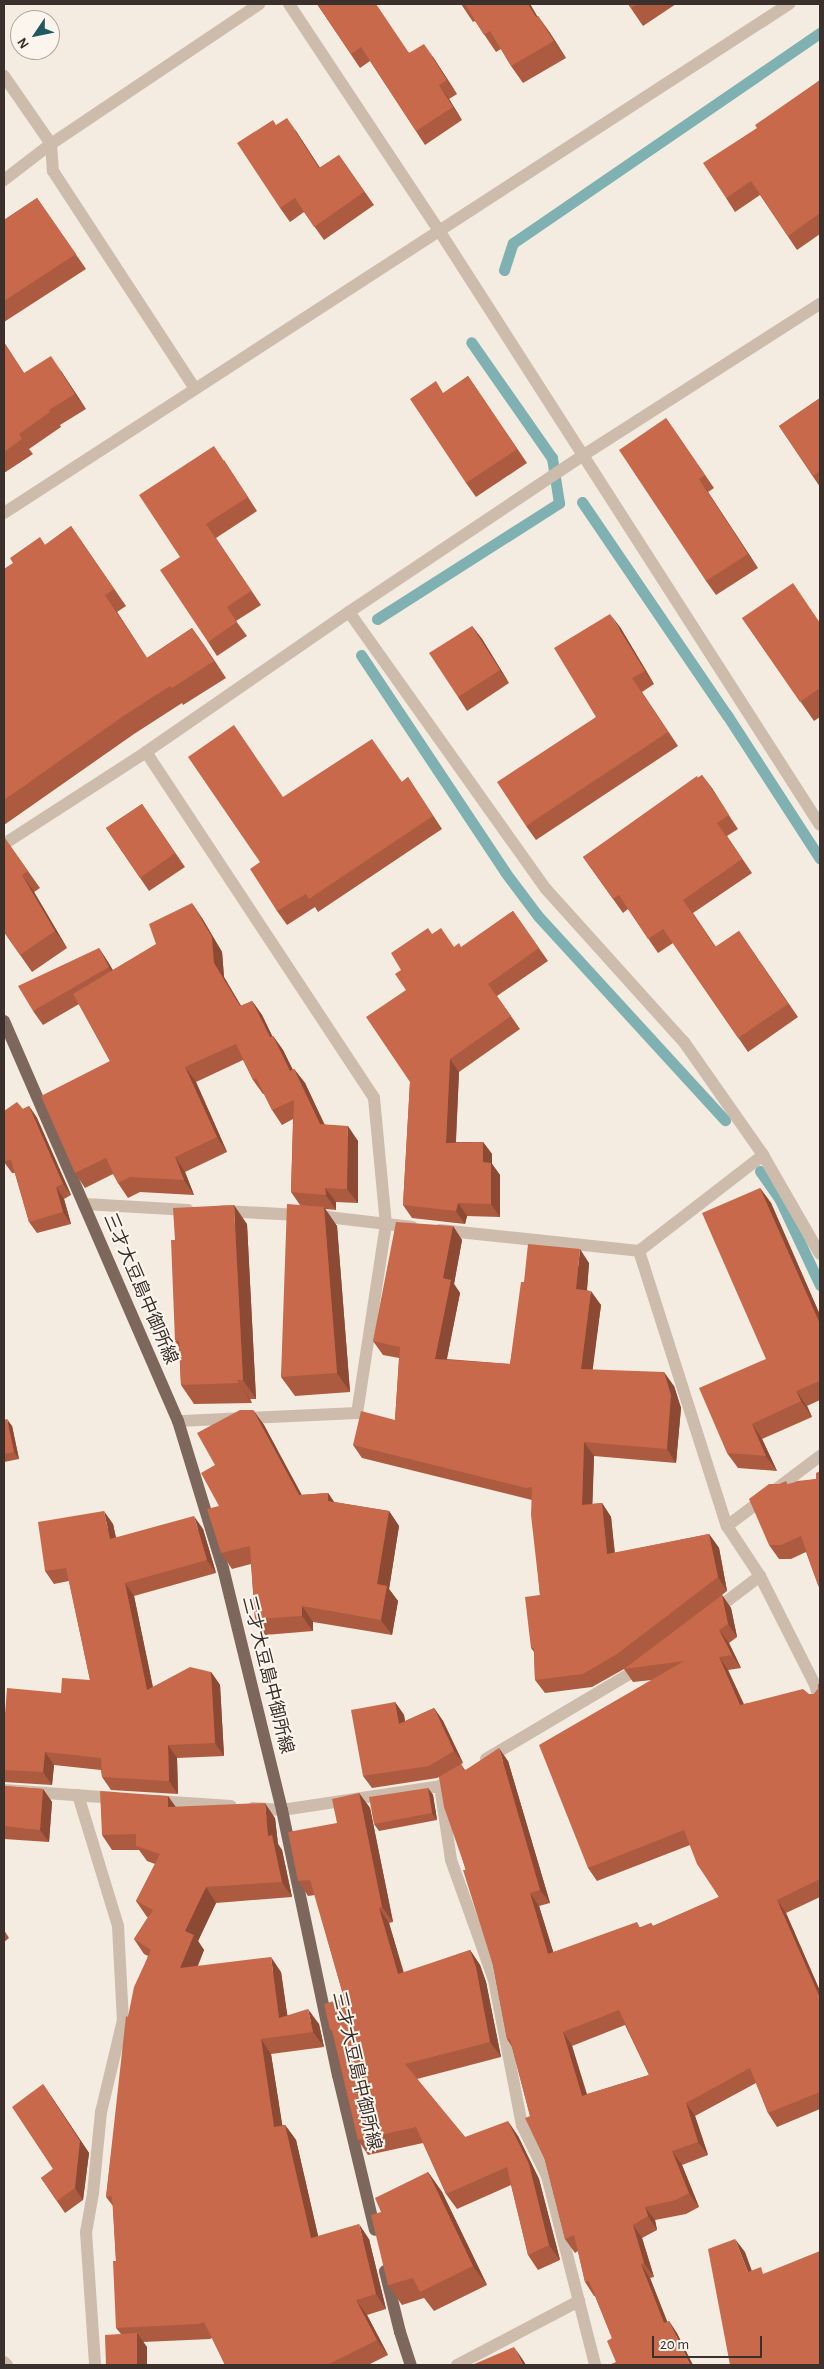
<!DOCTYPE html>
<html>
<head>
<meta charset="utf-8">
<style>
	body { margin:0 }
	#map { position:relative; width:824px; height:2369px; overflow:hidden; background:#f4ebe1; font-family:"Alegreya Sans","Noto Sans JP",sans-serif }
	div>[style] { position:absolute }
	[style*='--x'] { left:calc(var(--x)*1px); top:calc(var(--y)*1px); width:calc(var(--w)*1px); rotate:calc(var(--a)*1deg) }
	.stream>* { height:11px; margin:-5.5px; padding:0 5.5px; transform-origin:5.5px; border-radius:5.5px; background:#7fb0b2 }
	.minor>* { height:12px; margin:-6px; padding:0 6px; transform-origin:6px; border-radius:6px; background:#cdbbac }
	.major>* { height:12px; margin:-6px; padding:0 6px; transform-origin:6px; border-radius:6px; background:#7d675c }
	.wall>* { inset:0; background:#ac5a40 }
	.shaded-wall>* { inset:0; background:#8c4a34 }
	.building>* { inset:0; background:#c8694b }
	span { translate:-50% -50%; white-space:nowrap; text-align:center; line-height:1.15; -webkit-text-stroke:4px #fbf5ee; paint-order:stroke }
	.street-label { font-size:18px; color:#3b302b }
	.frame { position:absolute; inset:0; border:5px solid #3b302b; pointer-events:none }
	.north { position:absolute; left:10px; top:10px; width:50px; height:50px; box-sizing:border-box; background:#fbf5ee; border:1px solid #aea6a0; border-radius:50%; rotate:236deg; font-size:14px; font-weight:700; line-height:20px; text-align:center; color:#3b302b }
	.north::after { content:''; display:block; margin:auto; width:18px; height:22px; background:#1f5a5e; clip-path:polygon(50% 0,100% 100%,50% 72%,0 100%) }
	.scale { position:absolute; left:652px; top:2336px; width:110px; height:22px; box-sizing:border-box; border:2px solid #3b302b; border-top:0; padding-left:6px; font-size:15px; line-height:18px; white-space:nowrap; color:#3b302b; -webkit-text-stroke:4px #fbf5ee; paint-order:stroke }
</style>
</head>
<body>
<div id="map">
	<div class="stream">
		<div style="--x:504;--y:270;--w:28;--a:-72"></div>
		<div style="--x:513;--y:243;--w:372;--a:-34.4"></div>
		<div style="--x:582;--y:502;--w:258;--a:55.8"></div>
		<div style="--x:727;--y:715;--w:171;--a:57.1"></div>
		<div style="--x:377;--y:619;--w:216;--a:-32.5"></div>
		<div style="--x:559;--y:503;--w:46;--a:-98.8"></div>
		<div style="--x:552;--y:458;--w:141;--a:-124.9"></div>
		<div style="--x:361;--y:655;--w:260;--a:56.4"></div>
		<div style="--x:505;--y:872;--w:55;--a:53.1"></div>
		<div style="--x:538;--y:916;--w:277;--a:47.5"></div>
		<div style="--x:760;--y:1171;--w:35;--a:55"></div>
		<div style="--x:780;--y:1200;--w:94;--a:64.8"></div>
	</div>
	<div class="minor">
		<div style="--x:289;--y:4;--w:273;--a:56.5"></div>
		<div style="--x:440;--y:232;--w:704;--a:57.35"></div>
		<div style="--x:4;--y:76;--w:83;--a:55.3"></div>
		<div style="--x:51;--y:144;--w:27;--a:86"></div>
		<div style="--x:53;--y:171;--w:260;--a:56.9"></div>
		<div style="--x:4;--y:180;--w:59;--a:-37.5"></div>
		<div style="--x:51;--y:144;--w:251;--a:-33.9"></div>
		<div style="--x:4;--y:513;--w:936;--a:-32.96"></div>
		<div style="--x:349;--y:612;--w:340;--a:54.6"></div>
		<div style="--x:546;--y:889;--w:206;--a:48"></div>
		<div style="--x:684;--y:1042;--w:138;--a:55"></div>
		<div style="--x:763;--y:1155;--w:114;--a:60.1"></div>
		<div style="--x:146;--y:752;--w:414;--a:56.6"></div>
		<div style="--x:374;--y:1098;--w:127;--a:84.6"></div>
		<div style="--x:386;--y:1224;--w:191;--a:98.7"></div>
		<div style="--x:357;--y:1413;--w:179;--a:177.4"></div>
		<div style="--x:4;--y:844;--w:169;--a:-32.9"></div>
		<div style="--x:146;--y:752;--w:247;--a:-34.6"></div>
		<div style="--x:349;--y:612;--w:280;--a:-33.8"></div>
		<div style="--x:582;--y:456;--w:282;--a:-32.6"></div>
		<div style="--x:85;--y:1204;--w:103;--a:3.3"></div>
		<div style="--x:223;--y:1211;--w:96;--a:3"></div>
		<div style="--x:319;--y:1216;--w:94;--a:6.7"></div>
		<div style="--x:440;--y:1230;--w:200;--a:6"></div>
		<div style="--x:639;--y:1251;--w:157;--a:-37.7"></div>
		<div style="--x:639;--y:1251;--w:289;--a:72.3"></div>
		<div style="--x:820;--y:1456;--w:116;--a:143"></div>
		<div style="--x:727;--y:1526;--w:60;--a:56.6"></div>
		<div style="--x:760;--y:1576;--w:122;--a:63.2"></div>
		<div style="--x:815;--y:1685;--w:16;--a:72"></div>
		<div style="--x:714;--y:1611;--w:58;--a:-37.3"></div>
		<div style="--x:486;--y:1759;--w:180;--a:-30.7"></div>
		<div style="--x:440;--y:1786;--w:75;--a:81.5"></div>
		<div style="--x:451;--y:1860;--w:127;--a:70.3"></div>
		<div style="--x:494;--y:1980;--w:148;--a:79.1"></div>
		<div style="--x:522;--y:2125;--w:57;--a:63.9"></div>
		<div style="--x:547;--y:2176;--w:195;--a:75.7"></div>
		<div style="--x:4;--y:1790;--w:112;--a:4.1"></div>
		<div style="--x:78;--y:1795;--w:137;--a:73"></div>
		<div style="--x:118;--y:1926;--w:94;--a:87"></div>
		<div style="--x:123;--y:2020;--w:95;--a:103.4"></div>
		<div style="--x:101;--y:2112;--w:81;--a:95.6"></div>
		<div style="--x:93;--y:2193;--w:40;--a:100"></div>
		<div style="--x:86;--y:2232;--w:133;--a:86.1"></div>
		<div style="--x:156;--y:1801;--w:75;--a:3.8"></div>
		<div style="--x:253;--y:1808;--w:29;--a:4"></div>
		<div style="--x:282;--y:1810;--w:160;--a:-8.6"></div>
		<div style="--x:440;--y:1786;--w:16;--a:-30"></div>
		<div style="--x:4;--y:2362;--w:4;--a:45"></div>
		<div style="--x:457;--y:2365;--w:138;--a:-27.7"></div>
	</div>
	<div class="major">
		<div style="--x:4;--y:1021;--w:436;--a:66.5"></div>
		<div style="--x:178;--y:1421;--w:154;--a:73"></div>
		<div style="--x:223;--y:1568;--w:249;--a:76.3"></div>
		<div style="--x:282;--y:1810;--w:271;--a:78.1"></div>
		<div style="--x:338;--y:2075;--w:159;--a:76.6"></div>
		<div style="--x:385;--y:2271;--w:63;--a:76.2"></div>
		<div style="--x:400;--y:2332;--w:35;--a:72"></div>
	</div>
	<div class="wall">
		<div style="clip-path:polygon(317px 4px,410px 53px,433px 57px,457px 94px,449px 99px,462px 120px,425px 145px,370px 61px,360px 68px)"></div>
		<div style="clip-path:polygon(461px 4px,530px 4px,537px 16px,538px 16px,550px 33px,566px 58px,523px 83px,511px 66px,501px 49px,496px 52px,475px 21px,473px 22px)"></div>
		<div style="clip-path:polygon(628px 4px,676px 4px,643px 26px)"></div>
		<div style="clip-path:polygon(820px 80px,820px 234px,797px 250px,760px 195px,735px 212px,726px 198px,757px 128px)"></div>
		<div style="clip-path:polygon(276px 125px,296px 131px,320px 168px,339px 155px,374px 205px,324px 240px,304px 212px,290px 222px,280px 208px)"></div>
		<div style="clip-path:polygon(37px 198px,86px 269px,4px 322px,4px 220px)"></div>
		<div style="clip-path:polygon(4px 342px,24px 373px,61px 371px,86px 409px,60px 425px,61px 427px,29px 449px,33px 454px,4px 473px)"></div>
		<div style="clip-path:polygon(468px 376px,527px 463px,476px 497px,466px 483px,444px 393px)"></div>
		<div style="clip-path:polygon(820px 398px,820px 487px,779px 426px)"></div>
		<div style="clip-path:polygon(666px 418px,714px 488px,708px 492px,758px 568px,716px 595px,706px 581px)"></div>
		<div style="clip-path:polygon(224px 460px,257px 511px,216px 538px,261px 605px,236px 621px,247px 636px,217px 656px,208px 642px,180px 557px)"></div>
		<div style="clip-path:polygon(71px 526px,126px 606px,117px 612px,147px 658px,192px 628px,226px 678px,183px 705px,182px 703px,134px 734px,4px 825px,4px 569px,45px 545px)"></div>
		<div style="clip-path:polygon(742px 618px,820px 622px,820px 717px,814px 721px)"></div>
		<div style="clip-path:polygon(472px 626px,482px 639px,509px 683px,467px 711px,458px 697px)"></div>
		<div style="clip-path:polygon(620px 627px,654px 684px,642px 692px,678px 746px,536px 840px,526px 826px,596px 717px)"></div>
		<div style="clip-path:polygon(702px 775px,738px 829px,727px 836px,752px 873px,693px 913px,716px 947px,739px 931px,798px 1017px,748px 1052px,673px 943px,658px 953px,628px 909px,623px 913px,583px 857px)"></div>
		<div style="clip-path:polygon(408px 777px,442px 829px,318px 912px,315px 907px,287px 925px,277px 911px,260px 862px,283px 797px,402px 782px)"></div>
		<div style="clip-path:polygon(142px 804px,185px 867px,149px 891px,106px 828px)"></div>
		<div style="clip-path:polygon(4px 837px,40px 888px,34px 892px,67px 948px,32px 972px,4px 932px)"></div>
		<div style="clip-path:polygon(513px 911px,548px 961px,497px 996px,520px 1029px,459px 1072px,456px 1142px,483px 1142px,492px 1154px,492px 1164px,500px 1175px,500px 1217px,467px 1216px,465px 1224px,412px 1218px,403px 1205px,410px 1082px,406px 990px,401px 970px,432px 934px,454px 947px,462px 947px)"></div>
		<div style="clip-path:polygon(202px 918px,222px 952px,224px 977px,241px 1006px,252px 1001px,262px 1015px,272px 1036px,273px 1036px,283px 1050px,293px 1070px,294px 1069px,305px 1083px,324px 1124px,358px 1141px,358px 1203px,336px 1202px,336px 1210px,325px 1209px,337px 1226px,350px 1392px,295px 1396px,281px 1377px,300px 1205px,291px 1192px,293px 1119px,282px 1125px,272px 1110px,264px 1094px,263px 1094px,253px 1080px,243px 1060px,196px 1082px,227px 1152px,185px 1172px,194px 1195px,140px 1192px,128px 1198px,118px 1183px,113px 1174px,85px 1188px,75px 1173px,110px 1061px,79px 1004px,43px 1025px,33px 1011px,99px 948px,108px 962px,113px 970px)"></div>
		<div style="clip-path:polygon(29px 1106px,37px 1118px,71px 1195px,64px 1199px,71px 1224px,37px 1233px,29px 1222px,15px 1173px,12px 1173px,4px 1162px,4px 1111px,23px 1109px)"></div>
		<div style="clip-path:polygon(760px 1188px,771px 1203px,820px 1315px,820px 1400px,807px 1406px,812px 1417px,762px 1439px,777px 1471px,738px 1468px,727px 1453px,766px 1359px)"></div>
		<div style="clip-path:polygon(247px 1224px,256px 1399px,250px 1399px,252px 1403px,194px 1404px,181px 1385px,179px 1347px,175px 1341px,175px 1240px)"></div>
		<div style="clip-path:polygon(evenodd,453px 1226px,462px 1240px,454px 1284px,460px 1293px,447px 1359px,510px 1364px,524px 1282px,589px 1263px,587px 1290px,601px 1305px,592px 1370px,674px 1386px,681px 1408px,676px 1463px,594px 1456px,592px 1504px,602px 1503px,611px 1517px,615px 1553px,709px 1534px,719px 1548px,727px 1591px,722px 1595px,731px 1608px,737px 1637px,729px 1643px,741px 1668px,728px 1670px,744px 1704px,814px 1694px,818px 1689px,820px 1684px,820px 1897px,786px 1913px,820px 1991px,820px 2109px,777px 2127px,768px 2113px,756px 2083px,695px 2116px,708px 2155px,682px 2165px,699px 2207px,686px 2214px,655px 2220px,657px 2230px,642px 2238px,654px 2277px,650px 2278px,667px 2322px,669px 2321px,678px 2335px,616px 2362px,612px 2338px,595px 2296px,594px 2296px,585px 2282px,578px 2251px,575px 2253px,565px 2239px,545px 2160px,530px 2116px,512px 2047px,507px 2039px,493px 1965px,439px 1777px,437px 1778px,372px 1788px,363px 1776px,395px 1702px,404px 1715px,405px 1721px,434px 1708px,443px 1721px,463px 1763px,461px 1764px,465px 1770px,508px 1761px,550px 1903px,539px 1906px,553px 1952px,641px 1927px,651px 1923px,653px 1926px,719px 1897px,690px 1845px,597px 1881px,588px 1868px,652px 1680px,633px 1682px,624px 1669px,592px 1687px,545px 1693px,535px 1680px,534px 1652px,531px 1648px,540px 1595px,532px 1500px,362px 1458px,353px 1445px,395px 1420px,399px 1358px,383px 1355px,373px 1341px,453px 1226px,625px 2025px,649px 2075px,587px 2094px,572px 2046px,625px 2025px)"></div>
		<div style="clip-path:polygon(253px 1410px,264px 1425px,301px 1495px,328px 1493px,334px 1502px,389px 1511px,399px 1526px,389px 1589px,398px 1601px,392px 1635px,313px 1622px,313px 1631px,265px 1635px,255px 1619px,251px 1564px,232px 1569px,221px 1553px,219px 1506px,215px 1465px)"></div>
		<div style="clip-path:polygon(4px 1420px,12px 1426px,19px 1459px,4px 1462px)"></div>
		<div style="clip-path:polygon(820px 1471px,820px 1589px,818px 1585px,806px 1552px,791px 1559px,779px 1559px,769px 1545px,788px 1484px,816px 1479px)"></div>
		<div style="clip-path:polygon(113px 1524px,116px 1538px,203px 1529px,216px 1573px,134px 1596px,153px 1687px,211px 1672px,220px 1685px,224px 1756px,177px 1758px,178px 1794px,111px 1790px,102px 1777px,101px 1770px,54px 1765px,52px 1785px,4px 1782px,4px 1714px,61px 1693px,90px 1680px,69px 1581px,54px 1584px,45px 1571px)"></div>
		<div style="clip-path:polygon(4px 1786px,43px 1789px,52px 1802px,49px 1842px,4px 1839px)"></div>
		<div style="clip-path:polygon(428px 1788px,433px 1795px,437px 1820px,379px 1831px,374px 1824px)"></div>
		<div style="clip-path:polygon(359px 1793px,370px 1808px,393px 1922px,389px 1923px,404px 1973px,470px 1950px,480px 1965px,486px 1982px,501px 2057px,417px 2079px,465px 2137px,518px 2136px,539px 2179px,560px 2260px,538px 2270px,528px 2255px,511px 2185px,457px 2209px,446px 2194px,423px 2143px,368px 2155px,358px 2140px,333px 2035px,330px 2030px,344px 1998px,315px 1895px,308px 1896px,298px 1881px,337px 1823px)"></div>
		<div style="clip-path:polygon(168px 1796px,176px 1807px,275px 1818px,278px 1844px,282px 1850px,292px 1897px,216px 1903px,198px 1941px,204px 1950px,198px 1966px,281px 1972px,287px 2015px,319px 2024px,324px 2047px,271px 2054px,282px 2125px,285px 2125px,296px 2140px,318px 2236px,369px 2239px,386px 2309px,367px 2315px,388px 2355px,368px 2365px,225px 2365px,212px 2338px,210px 2339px,143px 2342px,147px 2347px,121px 2334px,116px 2328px,116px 2261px,113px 2206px,106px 2197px,128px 2017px,148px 1956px,144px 1954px,134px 1939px,148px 1917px,147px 1917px,136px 1901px,155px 1864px,147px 1861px,139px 1850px,112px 1850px,102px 1835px)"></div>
		<div style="clip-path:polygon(4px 1930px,9px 1938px,4px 1942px)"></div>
		<div style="clip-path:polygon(51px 2096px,89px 2153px,83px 2200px,65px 2213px,41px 2178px,53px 2169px)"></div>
		<div style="clip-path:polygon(428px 2172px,442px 2192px,487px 2285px,434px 2311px,424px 2298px,402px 2305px,388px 2285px,381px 2212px)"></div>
	</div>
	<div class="shaded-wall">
		<div style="clip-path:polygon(528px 4px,530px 4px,548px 35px,536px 17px)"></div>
		<div style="clip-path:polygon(538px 16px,550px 33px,566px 58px,554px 41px)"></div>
		<div style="clip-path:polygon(424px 44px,433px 57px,457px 94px,447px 80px)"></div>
		<div style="clip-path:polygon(439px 85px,449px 99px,462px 120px,453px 107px)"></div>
		<div style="clip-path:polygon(287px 118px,296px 131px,329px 182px,319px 168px)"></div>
		<div style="clip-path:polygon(51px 356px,61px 371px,86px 409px,75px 394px)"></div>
		<div style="clip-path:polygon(699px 479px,708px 492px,758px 568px,748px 554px)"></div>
		<div style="clip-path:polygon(105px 595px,117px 612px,158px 675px,147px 658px)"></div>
		<div style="clip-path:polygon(610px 614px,620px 627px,654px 684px,645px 671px)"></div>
		<div style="clip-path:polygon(472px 626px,482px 639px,509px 683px,500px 670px)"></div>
		<div style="clip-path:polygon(192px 628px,204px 645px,226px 678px,214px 661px)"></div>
		<div style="clip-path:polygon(702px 775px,712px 788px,738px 829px,729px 815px)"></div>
		<div style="clip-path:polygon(22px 875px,34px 892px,67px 948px,55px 931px)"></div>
		<div style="clip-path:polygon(192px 903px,202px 918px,222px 952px,224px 977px,250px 1021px,240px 1006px,214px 963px)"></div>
		<div style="clip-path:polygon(99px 948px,108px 962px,118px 981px,109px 967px)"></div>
		<div style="clip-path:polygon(252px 1001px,262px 1015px,280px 1052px,270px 1037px)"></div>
		<div style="clip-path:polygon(273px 1036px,283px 1050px,300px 1085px,290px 1071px)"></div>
		<div style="clip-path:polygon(450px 1059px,459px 1072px,455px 1156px,446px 1143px)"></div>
		<div style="clip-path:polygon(185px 1067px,196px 1082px,227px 1152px,217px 1137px)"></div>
		<div style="clip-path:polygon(294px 1069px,305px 1083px,331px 1138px,320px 1124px)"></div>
		<div style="clip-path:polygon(29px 1106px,37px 1118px,71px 1195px,63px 1184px)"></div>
		<div style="clip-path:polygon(348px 1126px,358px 1141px,358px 1203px,347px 1189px)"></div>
		<div style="clip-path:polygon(483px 1142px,492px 1154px,492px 1164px,500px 1175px,500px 1217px,491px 1204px,483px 1162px)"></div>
		<div style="clip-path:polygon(175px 1157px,185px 1172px,194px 1195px,184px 1180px)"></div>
		<div style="clip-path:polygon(56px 1187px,64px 1199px,71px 1224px,63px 1212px)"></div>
		<div style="clip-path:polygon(325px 1188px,336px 1202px,336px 1210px,326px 1195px)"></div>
		<div style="clip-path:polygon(760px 1188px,771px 1203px,820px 1315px,820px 1324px)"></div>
		<div style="clip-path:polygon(458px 1203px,467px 1216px,465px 1224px,456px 1211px)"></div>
		<div style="clip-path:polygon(234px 1205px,247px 1224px,256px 1399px,243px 1380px)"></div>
		<div style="clip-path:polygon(324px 1207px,337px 1226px,350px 1392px,337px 1373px)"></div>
		<div style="clip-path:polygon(453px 1226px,462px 1240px,454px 1284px,460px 1293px,444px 1372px,435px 1359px,443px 1278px)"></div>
		<div style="clip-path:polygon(580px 1249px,589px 1263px,586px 1302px,576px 1289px)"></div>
		<div style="clip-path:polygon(591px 1291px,601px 1305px,591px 1383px,581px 1369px)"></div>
		<div style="clip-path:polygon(664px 1372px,674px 1386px,681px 1408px,676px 1463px,667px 1449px)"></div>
		<div style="clip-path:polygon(237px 1380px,250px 1399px,252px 1403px,239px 1383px)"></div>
		<div style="clip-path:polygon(796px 1391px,807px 1406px,812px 1417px,801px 1401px)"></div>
		<div style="clip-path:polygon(253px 1410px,264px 1425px,310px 1510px,299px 1495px)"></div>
		<div style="clip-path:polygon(7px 1419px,12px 1426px,19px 1459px,14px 1452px)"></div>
		<div style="clip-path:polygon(752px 1424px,762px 1439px,777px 1471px,766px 1456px)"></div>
		<div style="clip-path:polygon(584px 1442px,594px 1456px,592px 1519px,582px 1505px)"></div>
		<div style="clip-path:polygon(328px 1493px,339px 1509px,328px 1501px)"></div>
		<div style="clip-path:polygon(602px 1503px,611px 1517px,616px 1568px,607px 1554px)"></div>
		<div style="clip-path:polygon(104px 1511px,113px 1524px,119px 1552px,110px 1539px)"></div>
		<div style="clip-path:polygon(389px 1511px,399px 1526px,389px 1589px,398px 1601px,392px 1635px,381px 1620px,377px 1584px)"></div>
		<div style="clip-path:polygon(194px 1516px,203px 1529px,216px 1573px,207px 1560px)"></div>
		<div style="clip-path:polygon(709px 1534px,719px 1548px,727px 1591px,718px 1577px)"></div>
		<div style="clip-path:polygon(125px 1583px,134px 1596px,156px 1703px,147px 1690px)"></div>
		<div style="clip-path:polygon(722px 1595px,731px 1608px,737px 1637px,728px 1624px)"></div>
		<div style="clip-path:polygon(302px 1606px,313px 1622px,313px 1631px,302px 1616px)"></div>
		<div style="clip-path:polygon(719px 1630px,729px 1643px,741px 1668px,732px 1655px)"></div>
		<div style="clip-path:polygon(719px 1657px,728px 1670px,750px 1719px,740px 1705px)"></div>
		<div style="clip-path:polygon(211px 1672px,220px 1685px,224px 1756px,215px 1743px)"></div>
		<div style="clip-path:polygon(395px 1702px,404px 1715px,407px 1736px,399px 1724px)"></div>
		<div style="clip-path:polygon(434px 1708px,443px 1721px,463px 1763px,454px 1751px)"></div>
		<div style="clip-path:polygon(168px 1745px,177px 1758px,178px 1794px,169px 1781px)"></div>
		<div style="clip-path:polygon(499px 1748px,508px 1761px,550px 1903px,540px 1890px)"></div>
		<div style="clip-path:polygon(45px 1752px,54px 1765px,52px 1785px,43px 1772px)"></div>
		<div style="clip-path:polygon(428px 1788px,433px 1795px,437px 1820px,432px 1813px)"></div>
		<div style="clip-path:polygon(43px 1789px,52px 1802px,49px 1842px,40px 1830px)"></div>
		<div style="clip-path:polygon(359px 1793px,370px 1808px,393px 1922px,382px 1907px)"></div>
		<div style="clip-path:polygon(168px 1796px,178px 1811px,168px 1807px)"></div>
		<div style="clip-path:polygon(265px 1803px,275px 1818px,278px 1844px,282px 1850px,292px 1897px,282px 1882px,268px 1836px)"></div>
		<div style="clip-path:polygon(206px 1887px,216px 1903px,198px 1941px,204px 1950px,190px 1983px,180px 1968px,185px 1931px)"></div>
		<div style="clip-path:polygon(530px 1893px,539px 1906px,558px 1967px,548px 1954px)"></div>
		<div style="clip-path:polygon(777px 1900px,786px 1913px,820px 1991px,820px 1998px)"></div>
		<div style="clip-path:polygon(379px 1908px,389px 1923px,408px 1989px,398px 1974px)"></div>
		<div style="clip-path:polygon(470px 1950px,480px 1965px,486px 1982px,501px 2057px,490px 2042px)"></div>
		<div style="clip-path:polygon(271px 1957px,281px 1972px,290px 2033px,279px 2018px)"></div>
		<div style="clip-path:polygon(308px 2009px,319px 2024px,324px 2047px,313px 2032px)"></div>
		<div style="clip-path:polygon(563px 2032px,572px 2046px,591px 2109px,582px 2096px)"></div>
		<div style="clip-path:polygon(261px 2039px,271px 2054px,285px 2142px,274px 2127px)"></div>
		<div style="clip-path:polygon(43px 2084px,89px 2153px,83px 2200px,75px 2188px)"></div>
		<div style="clip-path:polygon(686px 2103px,695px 2116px,708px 2155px,698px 2142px)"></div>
		<div style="clip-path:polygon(508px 2121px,518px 2136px,539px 2179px,560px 2260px,549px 2245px)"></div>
		<div style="clip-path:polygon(285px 2125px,296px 2140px,322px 2253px,311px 2238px)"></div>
		<div style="clip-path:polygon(672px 2151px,682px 2165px,699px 2207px,689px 2193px)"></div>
		<div style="clip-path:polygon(428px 2172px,442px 2192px,487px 2285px,473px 2266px)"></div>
		<div style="clip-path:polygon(645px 2207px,655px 2220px,657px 2230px,648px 2216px)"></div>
		<div style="clip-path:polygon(359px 2224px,369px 2239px,386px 2309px,376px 2294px)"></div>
		<div style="clip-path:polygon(633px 2225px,642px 2238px,654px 2277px,644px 2263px)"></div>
		<div style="clip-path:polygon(735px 2239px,745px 2252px,757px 2285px,748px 2272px)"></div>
		<div style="clip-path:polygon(641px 2264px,650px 2278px,673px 2336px,664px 2323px)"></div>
		<div style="clip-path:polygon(356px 2300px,367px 2315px,388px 2355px,377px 2340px)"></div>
		<div style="clip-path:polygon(669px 2321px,678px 2335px,693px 2365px,690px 2365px)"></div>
		<div style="clip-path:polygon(137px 2333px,147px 2347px,147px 2365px,137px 2365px)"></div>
		<div style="clip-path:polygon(514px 2347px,523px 2360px,526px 2365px,523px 2365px)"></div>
	</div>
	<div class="building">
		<div style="clip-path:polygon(317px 4px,376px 4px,409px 53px,424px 44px,447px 80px,439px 85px,453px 107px,416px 131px,361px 47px,351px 54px)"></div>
		<div style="clip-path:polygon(465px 4px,528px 4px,536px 17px,538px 16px,554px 41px,511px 66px,490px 31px,484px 35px)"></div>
		<div style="clip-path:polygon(628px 4px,638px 4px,631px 8px)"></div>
		<div style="clip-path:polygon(820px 80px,820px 213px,788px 236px,751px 181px,726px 198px,703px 163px,757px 128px,755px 125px)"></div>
		<div style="clip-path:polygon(287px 118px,319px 168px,339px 155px,364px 192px,314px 227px,295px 198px,280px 208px,237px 143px,273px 120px,276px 125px)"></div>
		<div style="clip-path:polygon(37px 198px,76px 254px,4px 301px,4px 220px)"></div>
		<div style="clip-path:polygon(4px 343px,24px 373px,51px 356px,75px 394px,49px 410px,50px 412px,19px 434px,22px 439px,4px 452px)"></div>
		<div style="clip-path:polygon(468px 376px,517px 449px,466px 483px,410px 399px,436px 381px,443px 393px)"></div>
		<div style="clip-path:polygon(820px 398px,820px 471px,813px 476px,779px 426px)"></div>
		<div style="clip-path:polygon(666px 418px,705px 475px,699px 479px,748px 554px,706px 581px,619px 450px)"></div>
		<div style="clip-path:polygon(214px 446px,248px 497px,206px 524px,251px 591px,227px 607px,237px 622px,208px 642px,160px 570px,180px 557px,139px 495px)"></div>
		<div style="clip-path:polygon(71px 526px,114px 589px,105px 595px,147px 658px,192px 628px,214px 661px,172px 688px,170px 686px,122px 717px,4px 800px,4px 569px,13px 563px,10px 558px,40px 537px,45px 545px)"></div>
		<div style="clip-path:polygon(793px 583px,820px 623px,820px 688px,800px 702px,742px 618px)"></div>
		<div style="clip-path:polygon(610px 614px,645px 671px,632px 678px,668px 732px,526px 826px,497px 782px,596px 717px,554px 648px)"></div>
		<div style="clip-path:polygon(472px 626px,500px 670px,458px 697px,429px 653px)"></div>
		<div style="clip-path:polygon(234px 725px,283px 797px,372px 739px,402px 782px,408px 777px,433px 816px,309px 899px,306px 894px,277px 911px,250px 869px,260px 862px,188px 757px)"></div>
		<div style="clip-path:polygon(702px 775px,729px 815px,717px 823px,742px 859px,683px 900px,715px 947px,739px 931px,788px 1004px,738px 1038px,663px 929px,648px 939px,619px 895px,613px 899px,583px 857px,697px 776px,698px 778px)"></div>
		<div style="clip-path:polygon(142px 804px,175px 853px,140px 878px,106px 828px)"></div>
		<div style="clip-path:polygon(4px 837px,28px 871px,22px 875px,55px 931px,20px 955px,4px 932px)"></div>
		<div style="clip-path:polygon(192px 903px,212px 937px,214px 963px,240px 1006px,252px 1001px,270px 1037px,273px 1036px,290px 1071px,294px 1069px,320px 1124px,348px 1126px,347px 1189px,325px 1188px,326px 1195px,291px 1192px,294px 1100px,272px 1110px,256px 1078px,253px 1080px,236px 1044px,185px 1067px,217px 1137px,175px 1157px,184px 1180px,130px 1177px,118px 1183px,106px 1158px,75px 1173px,41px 1096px,110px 1061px,73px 994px,156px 944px,149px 924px)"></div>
		<div style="clip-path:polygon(513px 911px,539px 948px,488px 984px,511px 1016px,450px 1059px,446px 1143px,483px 1142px,483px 1162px,491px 1163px,491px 1204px,458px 1203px,456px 1211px,403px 1205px,410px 1082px,366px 1017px,406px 990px,395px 974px,401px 970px,391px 953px,428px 928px,432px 934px,441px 928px,454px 947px,459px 943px,461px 947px)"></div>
		<div style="clip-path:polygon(99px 948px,109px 967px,33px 1011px,18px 986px)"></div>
		<div style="clip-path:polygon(17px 1102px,23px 1109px,29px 1106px,63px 1184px,56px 1187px,63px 1212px,29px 1222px,11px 1160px,4px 1161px,4px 1111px)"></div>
		<div style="clip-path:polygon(760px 1188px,820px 1324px,820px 1381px,796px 1391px,801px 1401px,752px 1424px,766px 1456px,727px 1453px,699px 1388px,766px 1359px,702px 1213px)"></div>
		<div style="clip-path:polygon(287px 1204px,324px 1207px,337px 1373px,281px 1377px)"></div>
		<div style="clip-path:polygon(234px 1205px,243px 1380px,237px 1380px,239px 1383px,181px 1385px,179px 1341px,175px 1341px,171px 1240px,175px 1240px,173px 1208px)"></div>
		<div style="clip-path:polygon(396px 1222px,453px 1226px,443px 1278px,451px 1280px,435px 1359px,510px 1364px,521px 1282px,524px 1282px,528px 1244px,580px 1249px,576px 1289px,591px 1291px,581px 1369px,664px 1372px,671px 1395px,667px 1449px,584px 1442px,582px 1505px,602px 1503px,607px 1554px,709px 1534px,718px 1577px,617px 1654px,583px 1674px,535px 1680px,534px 1648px,531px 1648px,525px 1597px,540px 1595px,531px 1515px,532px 1487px,526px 1488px,353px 1445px,361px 1411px,395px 1420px,400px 1347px,373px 1341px)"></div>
		<div style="clip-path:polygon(240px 1410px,253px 1410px,299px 1495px,328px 1493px,328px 1501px,389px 1511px,377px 1584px,387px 1586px,381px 1620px,302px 1606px,302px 1616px,255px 1619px,250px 1546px,221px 1553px,207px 1509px,219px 1506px,201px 1473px,215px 1465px,197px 1433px)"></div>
		<div style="clip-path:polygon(7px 1419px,14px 1452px,4px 1454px,4px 1420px)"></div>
		<div style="clip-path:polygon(820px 1471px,820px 1584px,818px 1585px,801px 1536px,781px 1545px,769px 1545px,749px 1499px,769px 1484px,779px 1484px,786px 1481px,788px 1485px,797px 1481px,816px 1479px,816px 1473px)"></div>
		<div style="clip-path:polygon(104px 1511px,110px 1539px,194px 1516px,207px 1560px,125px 1583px,147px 1690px,190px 1667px,211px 1672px,215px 1743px,168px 1745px,169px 1781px,102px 1777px,101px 1758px,45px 1752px,43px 1772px,4px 1770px,4px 1714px,5px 1714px,7px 1688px,61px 1693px,62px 1678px,90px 1680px,66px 1568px,45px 1571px,38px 1522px)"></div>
		<div style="clip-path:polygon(evenodd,722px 1595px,728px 1624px,719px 1630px,732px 1655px,719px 1657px,740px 1705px,803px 1689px,809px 1694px,814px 1694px,818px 1689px,818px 1684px,820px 1684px,820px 1879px,777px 1900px,820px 1998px,820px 2092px,768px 2113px,750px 2068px,686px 2103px,698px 2142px,672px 2151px,689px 2193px,676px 2200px,645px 2207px,648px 2216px,633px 2225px,644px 2263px,641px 2264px,664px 2323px,669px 2321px,690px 2365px,609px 2365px,616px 2362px,607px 2341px,612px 2338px,589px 2281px,585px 2282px,574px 2235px,565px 2239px,545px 2160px,525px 2118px,530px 2116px,510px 2039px,507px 2039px,493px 1965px,463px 1870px,466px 1870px,444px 1807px,439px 1777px,461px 1764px,464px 1771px,499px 1748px,540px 1890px,530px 1893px,548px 1954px,637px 1922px,640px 1928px,651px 1923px,653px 1926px,719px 1897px,697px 1864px,684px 1830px,588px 1868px,539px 1745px,684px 1661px,624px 1669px,722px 1595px,619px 2010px,649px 2075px,582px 2096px,563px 2032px,619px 2010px)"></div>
		<div style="clip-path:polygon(395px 1702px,399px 1724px,434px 1708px,454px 1751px,429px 1766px,363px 1776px,351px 1710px)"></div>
		<div style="clip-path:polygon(4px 1786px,43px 1789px,40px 1830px,4px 1826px)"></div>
		<div style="clip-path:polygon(428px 1788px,432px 1813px,374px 1824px,369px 1797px)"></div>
		<div style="clip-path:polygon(100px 1791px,168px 1796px,168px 1807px,265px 1803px,268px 1836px,272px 1835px,282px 1882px,206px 1887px,185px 1931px,194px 1935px,180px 1968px,271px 1957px,279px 2018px,308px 2009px,313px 2032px,261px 2039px,274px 2127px,285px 2125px,311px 2238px,359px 2224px,376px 2294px,356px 2300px,377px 2340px,327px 2365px,225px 2365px,204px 2322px,199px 2324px,116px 2328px,113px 2261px,116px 2261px,112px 2196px,106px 2197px,126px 2016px,128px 2017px,134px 1987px,151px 1950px,134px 1939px,153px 1910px,136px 1901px,160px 1854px,136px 1846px,136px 1834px,102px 1835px)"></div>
		<div style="clip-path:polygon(359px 1793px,382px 1907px,379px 1908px,398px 1974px,470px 1950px,476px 1967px,490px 2042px,405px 2064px,465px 2137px,508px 2121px,529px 2164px,549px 2245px,528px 2255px,507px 2167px,446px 2194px,416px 2127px,358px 2140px,332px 2030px,330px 2030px,324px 2004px,344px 1998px,310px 1880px,298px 1881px,288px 1832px,337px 1823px,332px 1799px)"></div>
		<div style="clip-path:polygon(43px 2084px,80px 2141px,75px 2188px,57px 2201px,41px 2178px,53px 2169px,12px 2107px)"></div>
		<div style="clip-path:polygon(428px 2172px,473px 2266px,420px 2292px,413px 2278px,388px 2285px,371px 2215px,381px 2212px,375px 2198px)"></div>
		<div style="clip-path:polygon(735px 2239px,748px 2272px,761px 2267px,763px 2274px,820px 2251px,820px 2365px,730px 2365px,708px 2249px)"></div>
		<div style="clip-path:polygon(137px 2333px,137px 2365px,106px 2365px,105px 2335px)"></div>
		<div style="clip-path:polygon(514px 2347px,523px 2365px,472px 2365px)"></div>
	</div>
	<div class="street-label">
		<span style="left:140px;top:1289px;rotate:67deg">三才大豆島中御所線</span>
		<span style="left:267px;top:1675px;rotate:76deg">三才大豆島中御所線</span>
		<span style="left:356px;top:2071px;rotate:77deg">三才大豆島中御所線</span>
	</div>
	<div class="frame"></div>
	<div class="north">N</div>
	<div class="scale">20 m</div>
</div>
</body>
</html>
